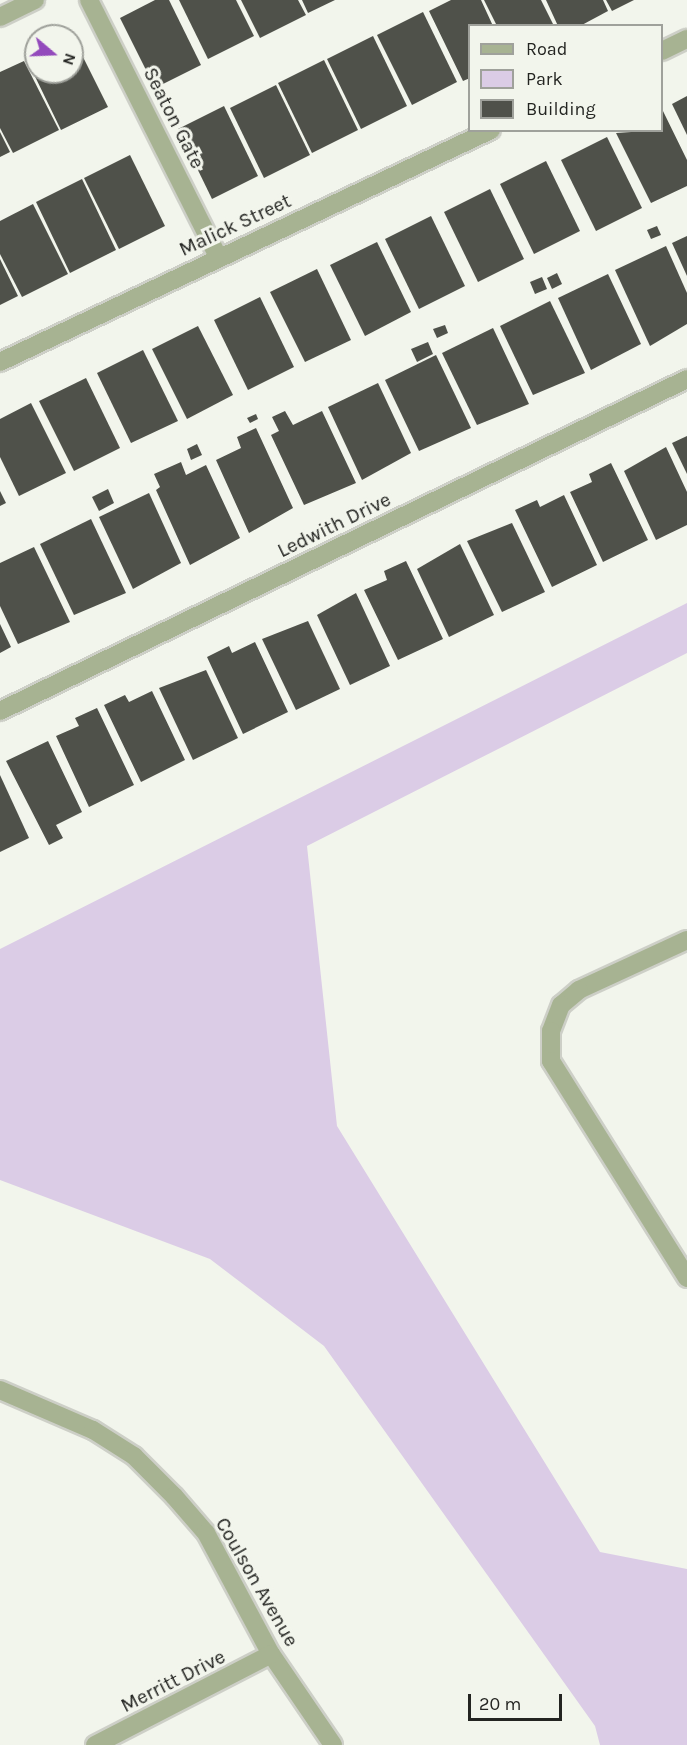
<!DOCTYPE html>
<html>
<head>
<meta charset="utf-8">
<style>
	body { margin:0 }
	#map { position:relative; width:687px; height:1745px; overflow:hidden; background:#f2f5ec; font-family:Karla,sans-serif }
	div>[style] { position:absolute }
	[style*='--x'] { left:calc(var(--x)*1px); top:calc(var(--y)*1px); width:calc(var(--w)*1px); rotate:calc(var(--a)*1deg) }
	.green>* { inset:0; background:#dbcce6 }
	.building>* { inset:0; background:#4f514a }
	.roads { filter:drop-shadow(2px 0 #cdcfc7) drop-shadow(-2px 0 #cdcfc7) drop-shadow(0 2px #cdcfc7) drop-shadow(0 -2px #cdcfc7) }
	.minor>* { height:18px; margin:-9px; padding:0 9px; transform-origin:9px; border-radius:9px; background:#a7b392 }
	span { translate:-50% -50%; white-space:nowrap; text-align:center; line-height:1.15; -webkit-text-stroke:6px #f2f5ec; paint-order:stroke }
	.street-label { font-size:20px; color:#232421 }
	.legend { position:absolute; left:468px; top:24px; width:195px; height:108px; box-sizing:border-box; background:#f2f5ec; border:2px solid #9fa19b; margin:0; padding:8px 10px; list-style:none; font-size:18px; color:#232421 }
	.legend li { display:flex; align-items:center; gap:12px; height:30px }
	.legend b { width:30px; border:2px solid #9fa19b }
	.north { position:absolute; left:24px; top:24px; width:60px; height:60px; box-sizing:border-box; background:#f2f5ec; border:2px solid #9fa19b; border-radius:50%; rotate:109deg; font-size:16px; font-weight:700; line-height:24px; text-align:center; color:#232421 }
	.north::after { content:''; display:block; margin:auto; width:21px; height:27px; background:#934abc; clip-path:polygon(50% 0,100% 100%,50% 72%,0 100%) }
	.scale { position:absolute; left:468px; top:1694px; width:94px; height:27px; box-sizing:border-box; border:3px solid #232421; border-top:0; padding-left:8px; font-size:18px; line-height:21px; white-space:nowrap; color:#232421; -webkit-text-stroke:4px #f2f5ec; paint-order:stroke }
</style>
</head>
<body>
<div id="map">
	<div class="green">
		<div style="clip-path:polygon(687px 603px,687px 653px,307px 846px,337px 1126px,600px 1552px,687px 1569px,687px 1745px,600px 1745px,595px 1726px,324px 1346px,210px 1259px,0 1180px,0 949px)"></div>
	</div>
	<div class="building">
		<div style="clip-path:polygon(155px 0,169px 0,201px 65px,155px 88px,120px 18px)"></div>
		<div style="clip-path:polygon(179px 0,236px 0,254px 36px,208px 59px)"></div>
		<div style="clip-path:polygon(241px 0,298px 0,306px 15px,260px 38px)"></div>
		<div style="clip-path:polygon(302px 0,335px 0,308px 13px)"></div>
		<div style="clip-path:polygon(451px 0,481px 0,493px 26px,470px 26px,470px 78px,463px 81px,429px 11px)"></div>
		<div style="clip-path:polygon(484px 0,541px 0,554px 26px,497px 26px)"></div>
		<div style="clip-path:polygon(546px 0,603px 0,608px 11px,580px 26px,558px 26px)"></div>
		<div style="clip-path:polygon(606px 0,634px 0,612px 11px)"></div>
		<div style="clip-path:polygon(423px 12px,457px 82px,412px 105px,377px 35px)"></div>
		<div style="clip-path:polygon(72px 35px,108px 107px,61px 130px,27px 60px,36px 55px,36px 72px,72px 72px)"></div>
		<div style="clip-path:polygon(373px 36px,407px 106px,361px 129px,327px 59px)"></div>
		<div style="clip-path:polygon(324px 60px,358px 130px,312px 153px,278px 83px)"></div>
		<div style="clip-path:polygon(24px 61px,59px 130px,13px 153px,0 128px,0 72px)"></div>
		<div style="clip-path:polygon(276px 85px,310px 155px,264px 178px,230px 108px)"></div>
		<div style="clip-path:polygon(687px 96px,687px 135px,672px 104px)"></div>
		<div style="clip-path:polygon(224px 106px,258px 176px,212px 199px,178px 129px)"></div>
		<div style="clip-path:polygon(662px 109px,687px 160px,687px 186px,651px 203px,616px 133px,662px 130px)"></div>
		<div style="clip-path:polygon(0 132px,10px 152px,0 157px)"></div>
		<div style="clip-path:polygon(607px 137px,642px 208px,596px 231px,561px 160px)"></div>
		<div style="clip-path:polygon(130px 155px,165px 226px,119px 249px,84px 178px)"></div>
		<div style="clip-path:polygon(546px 161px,580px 231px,534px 254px,500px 184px)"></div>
		<div style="clip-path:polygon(82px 179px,116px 250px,70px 273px,36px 202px)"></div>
		<div style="clip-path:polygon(490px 189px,524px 259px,478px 282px,444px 212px)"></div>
		<div style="clip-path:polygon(33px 204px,68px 274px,22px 297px,0 254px,0 221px)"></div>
		<div style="clip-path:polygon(431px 216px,465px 286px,419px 309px,385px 239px)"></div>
		<div style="clip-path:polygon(657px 226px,661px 235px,651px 239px,647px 230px)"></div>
		<div style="clip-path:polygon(687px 236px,687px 276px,672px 243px)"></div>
		<div style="clip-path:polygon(377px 242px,411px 312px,365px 336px,330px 265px)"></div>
		<div style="clip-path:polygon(666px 246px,687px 293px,687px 324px,650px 346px,615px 270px)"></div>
		<div style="clip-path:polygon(0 259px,18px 296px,0 305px)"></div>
		<div style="clip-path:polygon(317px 269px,351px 340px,305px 362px,270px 292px)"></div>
		<div style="clip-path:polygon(557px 273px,562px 284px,552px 289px,547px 278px)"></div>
		<div style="clip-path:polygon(608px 274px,641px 344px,591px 370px,558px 298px)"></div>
		<div style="clip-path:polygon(542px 277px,547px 289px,535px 294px,530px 282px)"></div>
		<div style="clip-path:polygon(260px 297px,294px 367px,248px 390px,214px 320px)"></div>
		<div style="clip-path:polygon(550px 301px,585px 373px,533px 395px,500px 326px)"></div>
		<div style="clip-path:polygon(445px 325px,448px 333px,437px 338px,433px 329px)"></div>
		<div style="clip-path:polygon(198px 326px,233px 395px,187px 419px,152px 349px)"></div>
		<div style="clip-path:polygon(493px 328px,529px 404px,477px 425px,442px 353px)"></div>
		<div style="clip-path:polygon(428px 342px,433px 354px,417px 362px,411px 349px)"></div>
		<div style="clip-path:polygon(143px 350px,178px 421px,131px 443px,97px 373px)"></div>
		<div style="clip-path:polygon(436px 355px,471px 428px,419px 451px,385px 380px)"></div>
		<div style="clip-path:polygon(86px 378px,120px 448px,74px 471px,39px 401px)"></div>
		<div style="clip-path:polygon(378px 383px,411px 453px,362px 480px,328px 407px)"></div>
		<div style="clip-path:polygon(31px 403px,66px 473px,19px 496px,0 457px,0 419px)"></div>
		<div style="clip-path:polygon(285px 411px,293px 425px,322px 411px,356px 483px,304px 505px,271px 435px,279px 431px,272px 417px)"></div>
		<div style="clip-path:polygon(256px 414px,258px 419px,250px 423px,247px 418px)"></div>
		<div style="clip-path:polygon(256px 428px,293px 508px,249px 533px,216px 460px,241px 448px,237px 437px)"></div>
		<div style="clip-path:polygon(687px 436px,687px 474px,672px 443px)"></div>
		<div style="clip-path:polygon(197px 444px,202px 455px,191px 460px,187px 449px)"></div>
		<div style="clip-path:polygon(666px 447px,687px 492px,687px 525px,656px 540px,624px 471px)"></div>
		<div style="clip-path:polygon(181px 462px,186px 475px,206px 465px,240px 538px,190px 565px,156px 490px,160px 487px,154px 474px)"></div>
		<div style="clip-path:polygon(611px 463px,648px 540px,603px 562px,570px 492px,592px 482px,589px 474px)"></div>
		<div style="clip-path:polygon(108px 489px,114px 503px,99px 511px,92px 497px)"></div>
		<div style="clip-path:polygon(0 491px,6px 503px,0 506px)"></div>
		<div style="clip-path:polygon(149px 493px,181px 563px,133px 589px,99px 517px)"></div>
		<div style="clip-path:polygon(564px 495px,597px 565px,552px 587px,515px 510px,537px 500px,540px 507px)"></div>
		<div style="clip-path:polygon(91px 519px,126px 593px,74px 615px,40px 544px)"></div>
		<div style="clip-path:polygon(512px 523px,545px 592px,502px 612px,467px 541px)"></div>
		<div style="clip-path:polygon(460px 544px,494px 615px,449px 637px,417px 569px)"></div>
		<div style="clip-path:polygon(34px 547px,70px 622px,18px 644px,0 606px,0 563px)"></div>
		<div style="clip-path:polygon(406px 561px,443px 639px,398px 660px,364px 590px,387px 580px,384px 571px)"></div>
		<div style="clip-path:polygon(356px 593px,390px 666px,350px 685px,317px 615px)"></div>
		<div style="clip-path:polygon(308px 621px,340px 689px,296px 710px,262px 639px)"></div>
		<div style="clip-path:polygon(0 624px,11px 647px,0 653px)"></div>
		<div style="clip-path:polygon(255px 642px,288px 712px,243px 734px,207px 657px,229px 646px,232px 653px)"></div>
		<div style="clip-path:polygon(206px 670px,238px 738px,193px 760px,159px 688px)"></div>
		<div style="clip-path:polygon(152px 691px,185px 760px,141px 782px,104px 705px,125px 695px,129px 702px)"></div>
		<div style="clip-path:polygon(97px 708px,134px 785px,89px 807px,56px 736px,79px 726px,75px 718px)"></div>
		<div style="clip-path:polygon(48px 741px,82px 812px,56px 825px,63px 838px,49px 845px,6px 761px)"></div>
		<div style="clip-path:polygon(0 775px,29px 838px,0 852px)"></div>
	</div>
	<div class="roads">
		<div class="minor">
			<div style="--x:89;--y:0;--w:288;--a:63.3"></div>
			<div style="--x:0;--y:17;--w:39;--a:-26"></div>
			<div style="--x:662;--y:51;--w:28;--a:-26"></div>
			<div style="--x:0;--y:362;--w:543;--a:-25.29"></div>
			<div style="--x:0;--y:711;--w:763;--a:-25.79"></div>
			<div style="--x:687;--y:940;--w:119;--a:155.2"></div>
			<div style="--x:579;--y:990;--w:23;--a:140"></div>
			<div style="--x:561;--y:1005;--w:28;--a:111"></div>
			<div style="--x:551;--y:1031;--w:30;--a:90"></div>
			<div style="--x:551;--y:1061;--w:256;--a:57.9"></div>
			<div style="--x:0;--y:1390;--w:101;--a:23.3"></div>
			<div style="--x:93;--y:1430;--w:49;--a:32.4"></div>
			<div style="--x:134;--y:1456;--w:57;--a:45"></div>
			<div style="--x:174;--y:1496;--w:49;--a:49.1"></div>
			<div style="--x:206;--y:1533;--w:137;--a:61.8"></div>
			<div style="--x:271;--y:1654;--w:110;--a:55.7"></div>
			<div style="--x:95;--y:1745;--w:198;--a:-27.3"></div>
		</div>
	</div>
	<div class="street-label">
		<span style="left:174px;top:118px;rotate:63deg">Seaton Gate</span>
		<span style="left:235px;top:225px;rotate:-25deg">Malick Street</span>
		<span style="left:334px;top:525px;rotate:-26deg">Ledwith Drive</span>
		<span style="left:257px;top:1582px;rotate:60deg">Coulson Avenue</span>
		<span style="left:173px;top:1681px;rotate:-27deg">Merritt Drive</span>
	</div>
	<ul class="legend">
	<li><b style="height:8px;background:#a7b392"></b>Road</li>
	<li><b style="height:16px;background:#dbcce6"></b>Park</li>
	<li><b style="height:16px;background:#4f514a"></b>Building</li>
	</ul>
	<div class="north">N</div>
	<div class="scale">20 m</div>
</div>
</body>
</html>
